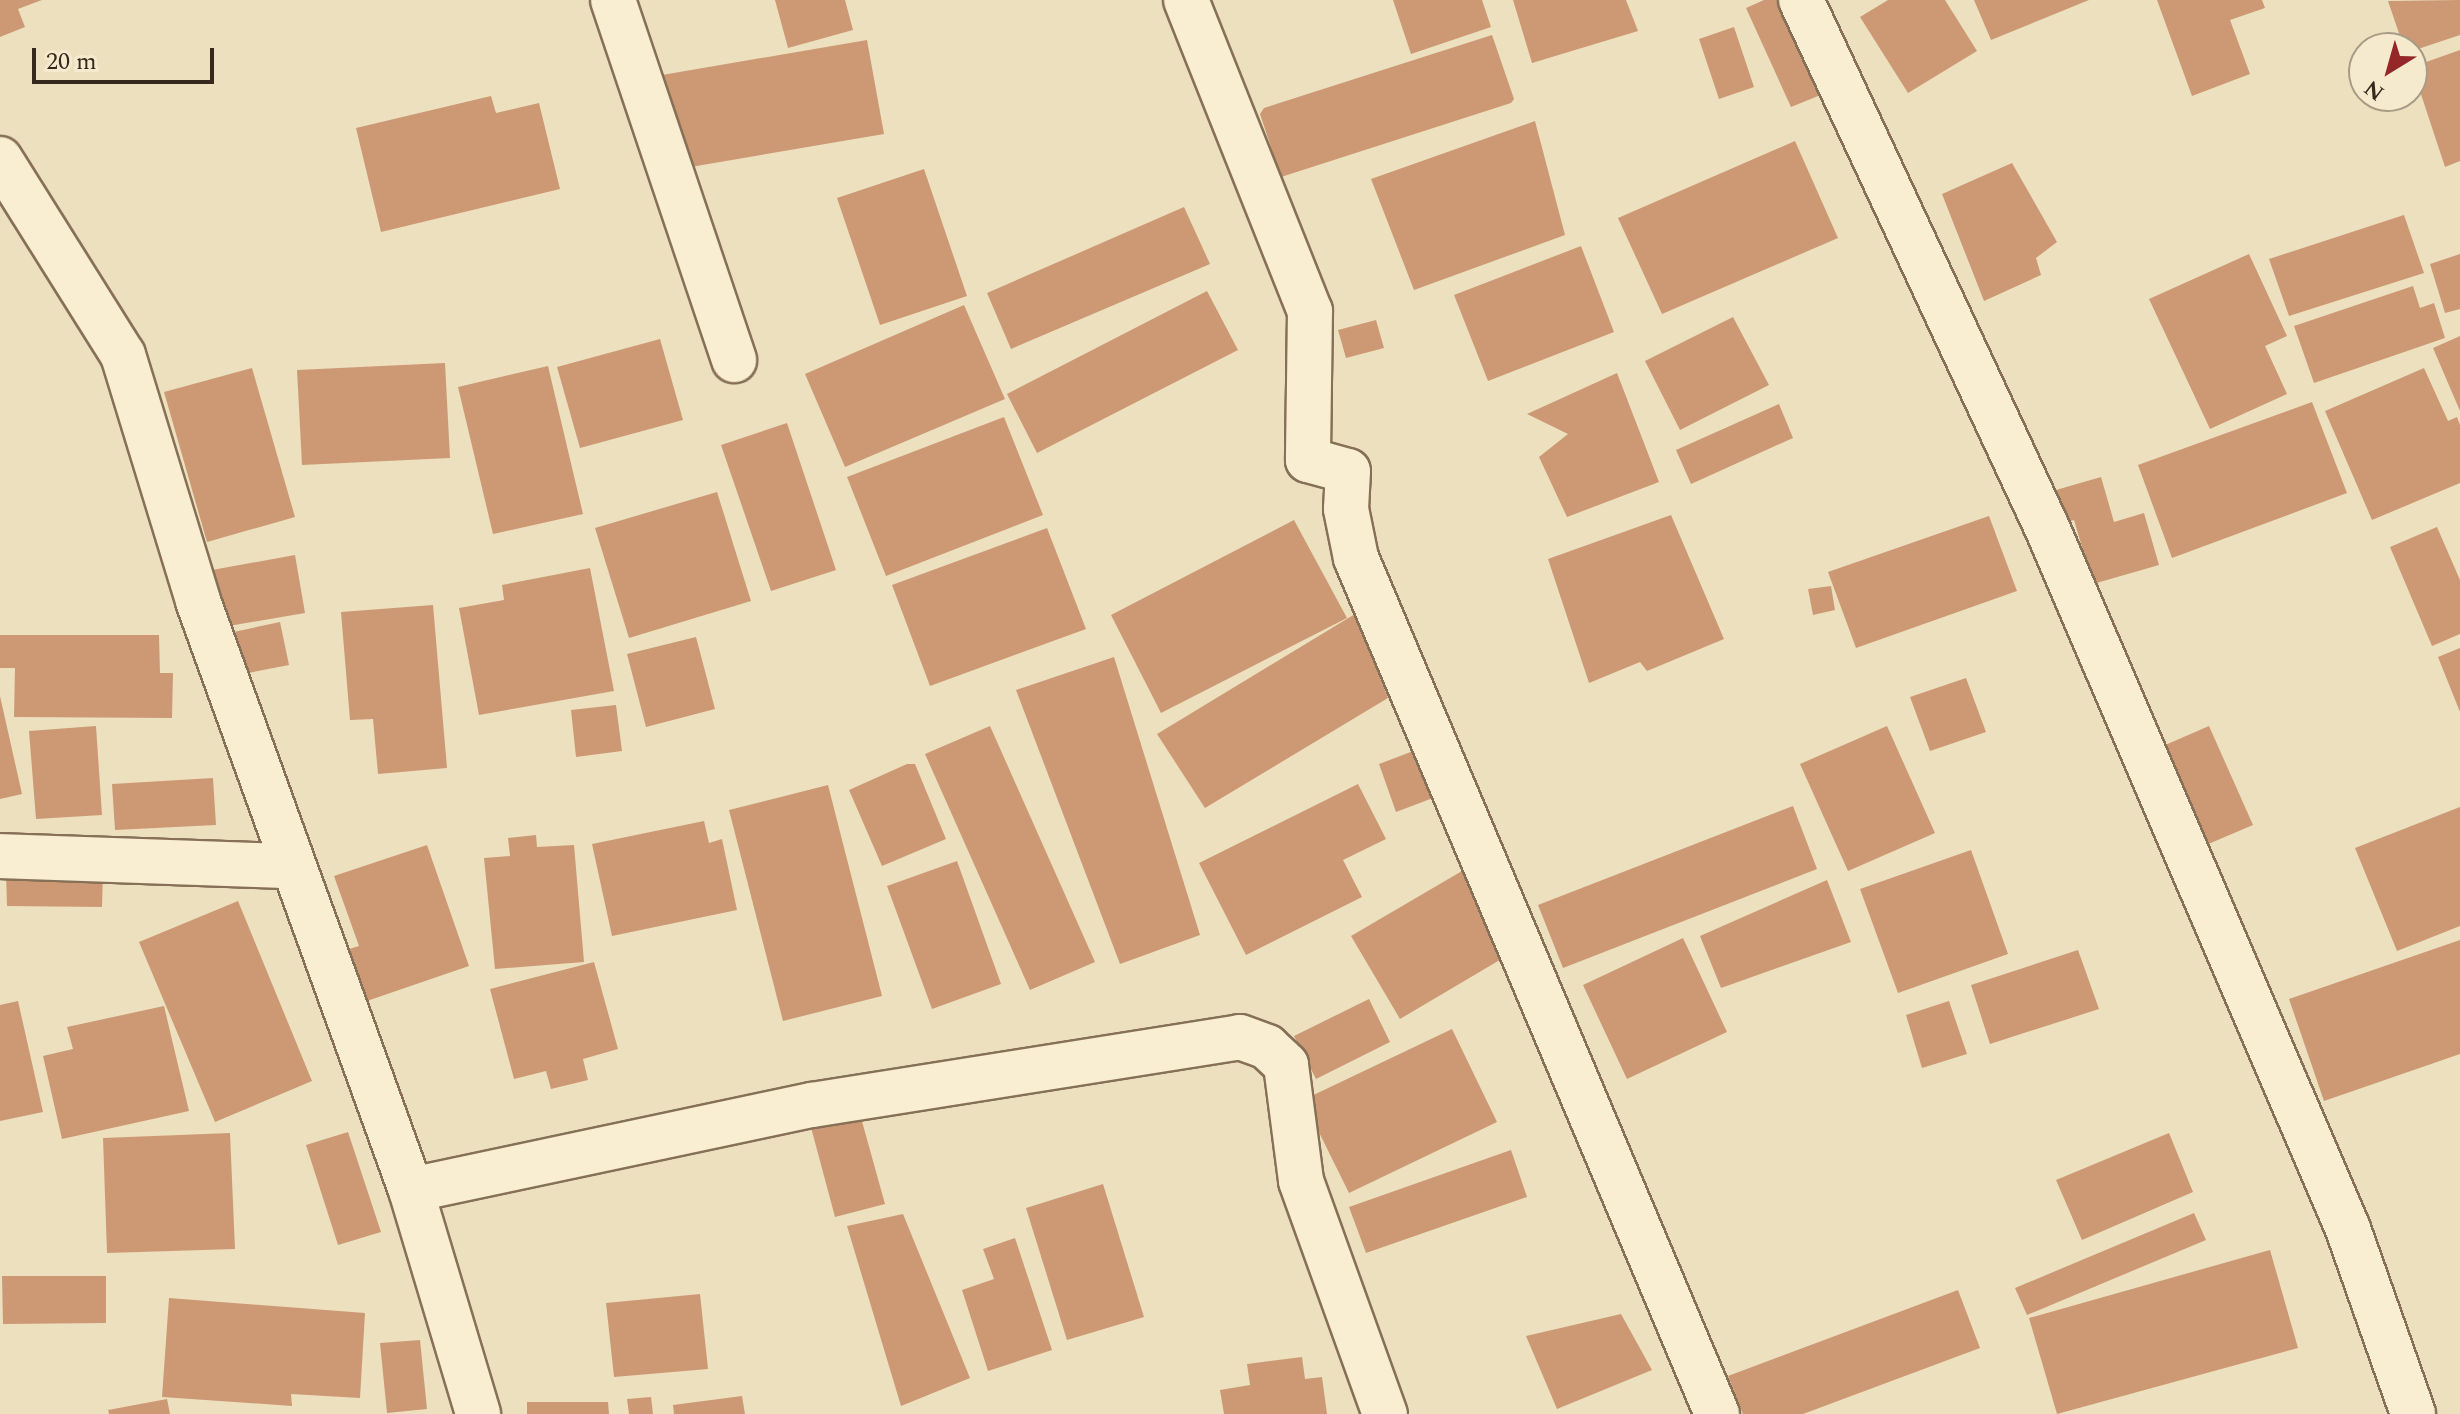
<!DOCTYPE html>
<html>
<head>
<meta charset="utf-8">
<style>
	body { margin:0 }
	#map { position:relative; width:2460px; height:1414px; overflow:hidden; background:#ede0bf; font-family:Spectral,serif }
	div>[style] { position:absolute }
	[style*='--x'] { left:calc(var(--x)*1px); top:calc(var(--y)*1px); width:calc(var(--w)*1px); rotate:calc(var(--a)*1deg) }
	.building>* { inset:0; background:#cc9974 }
	.roads { filter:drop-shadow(2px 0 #867057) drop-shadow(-2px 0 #867057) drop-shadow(0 2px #867057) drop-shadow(0 -2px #867057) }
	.street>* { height:44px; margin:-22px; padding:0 22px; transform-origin:22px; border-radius:22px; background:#f9edd2 }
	span { translate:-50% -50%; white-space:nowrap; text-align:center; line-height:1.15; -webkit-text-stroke:7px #f5eace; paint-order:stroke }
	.north { position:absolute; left:2348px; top:32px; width:80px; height:80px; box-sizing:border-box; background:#f5eace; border:2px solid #a89c87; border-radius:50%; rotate:217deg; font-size:22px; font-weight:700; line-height:32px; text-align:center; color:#35281c }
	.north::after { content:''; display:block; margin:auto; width:28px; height:36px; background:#952728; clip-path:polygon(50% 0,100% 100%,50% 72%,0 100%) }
	.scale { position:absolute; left:32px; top:48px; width:182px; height:36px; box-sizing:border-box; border:4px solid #35281c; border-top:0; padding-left:10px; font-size:24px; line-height:28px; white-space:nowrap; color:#35281c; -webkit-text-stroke:6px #f5eace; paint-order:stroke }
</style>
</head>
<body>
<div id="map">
	<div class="building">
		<div style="clip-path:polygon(0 0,42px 0,18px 9px,25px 27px,0 37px)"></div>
		<div style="clip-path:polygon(775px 0,845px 0,853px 30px,788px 48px)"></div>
		<div style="clip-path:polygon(1393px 0,1482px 0,1491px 27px,1411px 54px)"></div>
		<div style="clip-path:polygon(1513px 0,1626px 0,1638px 31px,1532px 63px)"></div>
		<div style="clip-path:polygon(1764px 0,1781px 0,1823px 94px,1791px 107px,1746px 8px)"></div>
		<div style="clip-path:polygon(1888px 0,1945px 0,1977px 51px,1908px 93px,1860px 17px)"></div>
		<div style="clip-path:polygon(1974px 0,2089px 0,1991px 40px)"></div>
		<div style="clip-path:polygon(2157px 0,2262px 0,2265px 8px,2230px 20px,2250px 74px,2192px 96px)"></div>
		<div style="clip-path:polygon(2460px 0,2460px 35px,2412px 51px,2404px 48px,2388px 1px)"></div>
		<div style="clip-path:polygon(1734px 27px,1754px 87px,1719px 99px,1699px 39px)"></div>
		<div style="clip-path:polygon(1492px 35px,1514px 99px,1511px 103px,1281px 177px,1260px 114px,1264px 108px)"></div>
		<div style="clip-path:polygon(867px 40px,884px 134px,679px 169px,662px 75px)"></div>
		<div style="clip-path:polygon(2460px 50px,2460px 161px,2445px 167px,2412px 67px)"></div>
		<div style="clip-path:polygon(491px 96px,496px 113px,539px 103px,560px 189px,381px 232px,356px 128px)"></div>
		<div style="clip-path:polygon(1535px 121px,1565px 235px,1414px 290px,1371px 179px)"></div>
		<div style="clip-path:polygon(1795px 141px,1838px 238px,1662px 314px,1618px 218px)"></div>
		<div style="clip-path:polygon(2012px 163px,2057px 242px,2036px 258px,2041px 275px,1984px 301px,1942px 194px)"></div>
		<div style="clip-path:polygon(924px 169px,967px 296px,880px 325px,837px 198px)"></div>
		<div style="clip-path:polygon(1184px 207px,1210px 264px,1011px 349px,987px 293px)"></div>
		<div style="clip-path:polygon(2404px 215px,2424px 273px,2289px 316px,2269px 259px)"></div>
		<div style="clip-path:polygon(1581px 246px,1614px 332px,1488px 381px,1454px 295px)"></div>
		<div style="clip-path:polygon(2249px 254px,2287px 336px,2265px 346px,2287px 394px,2210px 429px,2149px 299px)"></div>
		<div style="clip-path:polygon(2460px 254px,2460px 309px,2445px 313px,2430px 264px)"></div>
		<div style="clip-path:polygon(2413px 286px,2420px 308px,2434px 303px,2445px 338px,2314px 383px,2294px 326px)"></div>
		<div style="clip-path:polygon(1207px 291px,1238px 350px,1037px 453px,1007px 394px)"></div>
		<div style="clip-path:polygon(964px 305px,1005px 399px,845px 467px,805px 374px)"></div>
		<div style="clip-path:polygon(1733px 317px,1769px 385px,1680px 430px,1645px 361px)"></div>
		<div style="clip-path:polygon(1376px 320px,1384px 348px,1346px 358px,1338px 330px)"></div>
		<div style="clip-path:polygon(2460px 336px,2460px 411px,2433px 348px)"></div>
		<div style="clip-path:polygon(660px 339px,683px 420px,580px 448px,557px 367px)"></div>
		<div style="clip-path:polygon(445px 363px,450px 458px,302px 465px,297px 370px)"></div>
		<div style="clip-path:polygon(548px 366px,583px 514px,493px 534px,458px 387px)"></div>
		<div style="clip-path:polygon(252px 368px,295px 517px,207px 542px,164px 392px)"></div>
		<div style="clip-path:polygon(2424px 368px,2448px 421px,2457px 417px,2460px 425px,2460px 483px,2372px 520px,2325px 411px)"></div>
		<div style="clip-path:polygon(1617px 373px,1659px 482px,1567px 517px,1539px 457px,1568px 434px,1527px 414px)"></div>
		<div style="clip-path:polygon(2312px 402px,2347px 493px,2172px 558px,2138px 465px)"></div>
		<div style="clip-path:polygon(1779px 404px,1793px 438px,1691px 484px,1676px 450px)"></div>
		<div style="clip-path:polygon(1004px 417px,1043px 515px,886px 576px,847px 477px)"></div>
		<div style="clip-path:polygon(787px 423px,836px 570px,771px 591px,721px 445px)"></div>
		<div style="clip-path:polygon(2101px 477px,2114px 522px,2144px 513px,2159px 565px,2093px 584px,2074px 520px,2066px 522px,2056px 490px)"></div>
		<div style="clip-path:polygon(717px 492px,751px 601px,629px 638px,595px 528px)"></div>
		<div style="clip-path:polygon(1671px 515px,1724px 639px,1647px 671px,1640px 662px,1589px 683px,1548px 559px)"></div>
		<div style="clip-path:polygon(1989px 516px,2017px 591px,1856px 648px,1828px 572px)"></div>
		<div style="clip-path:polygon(1294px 520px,1347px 618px,1161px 713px,1111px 615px)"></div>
		<div style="clip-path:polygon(2437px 527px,2460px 580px,2460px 634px,2432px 646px,2390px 547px)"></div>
		<div style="clip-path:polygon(1047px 528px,1086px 629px,930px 686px,892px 585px)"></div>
		<div style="clip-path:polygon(295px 555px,305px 613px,223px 627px,212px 570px)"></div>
		<div style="clip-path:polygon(590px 568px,614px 691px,479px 715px,459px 608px,504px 600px,502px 585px)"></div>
		<div style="clip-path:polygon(1831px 586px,1835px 610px,1813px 615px,1808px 589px)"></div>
		<div style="clip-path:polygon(433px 605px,447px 768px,378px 774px,373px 719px,350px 720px,341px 612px)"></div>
		<div style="clip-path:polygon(1355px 614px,1388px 698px,1205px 808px,1157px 734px)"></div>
		<div style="clip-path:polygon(280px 622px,289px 665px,238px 675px,229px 633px)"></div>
		<div style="clip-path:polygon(0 635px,159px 635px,160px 673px,173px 673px,172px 718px,14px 717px,15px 668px,0 668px)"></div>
		<div style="clip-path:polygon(696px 637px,715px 709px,646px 727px,627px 654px)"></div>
		<div style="clip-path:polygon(2460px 648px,2460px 712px,2438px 657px)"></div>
		<div style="clip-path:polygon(1114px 657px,1200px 935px,1120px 964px,1016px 690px)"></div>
		<div style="clip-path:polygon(1966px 678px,1986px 732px,1930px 751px,1910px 697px)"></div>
		<div style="clip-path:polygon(0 696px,22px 794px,0 799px)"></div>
		<div style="clip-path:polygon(616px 705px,622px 751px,576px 757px,571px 710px)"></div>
		<div style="clip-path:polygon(96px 726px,102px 815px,36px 819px,29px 731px)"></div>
		<div style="clip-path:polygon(990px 726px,1095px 962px,1030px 990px,925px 754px)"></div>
		<div style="clip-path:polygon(1887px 726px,1935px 833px,1848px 871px,1800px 764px)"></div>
		<div style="clip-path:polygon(2209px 726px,2253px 825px,2199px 848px,2156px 749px)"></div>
		<div style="clip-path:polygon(1416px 750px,1433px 798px,1396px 812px,1379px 764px)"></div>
		<div style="clip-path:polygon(907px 764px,915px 764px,946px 839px,882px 866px,849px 790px)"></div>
		<div style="clip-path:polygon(213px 778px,216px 825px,115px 830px,112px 784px)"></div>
		<div style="clip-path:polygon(1358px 784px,1386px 839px,1343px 860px,1362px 897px,1246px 955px,1199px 863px)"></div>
		<div style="clip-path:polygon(828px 785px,882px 996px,783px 1021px,729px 810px)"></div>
		<div style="clip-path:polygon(1793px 806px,1817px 869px,1563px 968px,1538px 905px)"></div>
		<div style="clip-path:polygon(2460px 807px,2460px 926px,2397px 951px,2355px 848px)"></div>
		<div style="clip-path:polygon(704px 821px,709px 843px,722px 839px,737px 910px,612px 936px,592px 844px)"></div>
		<div style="clip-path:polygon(536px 835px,537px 847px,574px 845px,584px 962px,495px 969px,484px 858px,510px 856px,508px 838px)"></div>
		<div style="clip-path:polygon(427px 845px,469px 966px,364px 1002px,346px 950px,359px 946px,334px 876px)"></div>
		<div style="clip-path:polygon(1971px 850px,2008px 954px,1898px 993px,1860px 889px)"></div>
		<div style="clip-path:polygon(957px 861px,1001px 984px,932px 1009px,887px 886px)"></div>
		<div style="clip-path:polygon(1462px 871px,1515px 951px,1400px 1019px,1351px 936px)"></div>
		<div style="clip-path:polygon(6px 872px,103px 873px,102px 907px,7px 906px)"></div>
		<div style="clip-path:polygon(1827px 880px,1851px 942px,1721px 988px,1700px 936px)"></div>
		<div style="clip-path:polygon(238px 901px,312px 1081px,215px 1122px,139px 942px)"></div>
		<div style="clip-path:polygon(1683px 938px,1727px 1032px,1627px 1079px,1583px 985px)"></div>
		<div style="clip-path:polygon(2460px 940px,2460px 1054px,2324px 1101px,2289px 999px)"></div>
		<div style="clip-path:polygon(2078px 950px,2099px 1009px,1990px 1044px,1971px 985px)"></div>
		<div style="clip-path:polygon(594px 962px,618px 1049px,583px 1059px,588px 1080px,551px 1089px,546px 1071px,514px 1079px,490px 989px)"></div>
		<div style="clip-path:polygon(1369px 999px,1390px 1042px,1316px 1079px,1294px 1036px)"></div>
		<div style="clip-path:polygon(18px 1001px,43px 1112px,0 1121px,0 1005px)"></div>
		<div style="clip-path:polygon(1949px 1001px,1967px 1054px,1922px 1068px,1906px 1015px)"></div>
		<div style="clip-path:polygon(164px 1006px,189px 1111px,62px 1139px,43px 1056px,73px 1049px,67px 1027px)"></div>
		<div style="clip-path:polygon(1452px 1029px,1497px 1122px,1349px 1193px,1303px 1100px)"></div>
		<div style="clip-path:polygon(858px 1107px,885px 1204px,835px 1217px,809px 1120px)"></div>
		<div style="clip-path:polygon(348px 1132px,381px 1232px,338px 1245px,306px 1145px)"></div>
		<div style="clip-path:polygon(230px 1133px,235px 1249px,107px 1253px,103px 1138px)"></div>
		<div style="clip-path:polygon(2169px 1133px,2193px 1192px,2082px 1240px,2056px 1180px)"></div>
		<div style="clip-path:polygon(1511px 1150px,1527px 1197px,1366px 1253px,1349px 1207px)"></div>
		<div style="clip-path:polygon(1103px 1184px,1144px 1317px,1067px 1340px,1026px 1208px)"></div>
		<div style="clip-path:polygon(2194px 1213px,2206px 1240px,2027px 1315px,2015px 1288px)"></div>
		<div style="clip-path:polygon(903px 1214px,970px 1378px,901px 1406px,847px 1226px)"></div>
		<div style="clip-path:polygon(1015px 1238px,1052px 1350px,988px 1371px,962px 1290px,994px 1279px,983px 1249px)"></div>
		<div style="clip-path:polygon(2270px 1250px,2298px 1348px,2057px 1414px,2029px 1318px)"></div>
		<div style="clip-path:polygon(2px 1276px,106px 1276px,106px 1323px,3px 1324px)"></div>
		<div style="clip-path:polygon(1958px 1290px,1980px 1348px,1803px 1414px,1743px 1414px,1728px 1376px)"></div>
		<div style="clip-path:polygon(700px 1294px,708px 1369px,614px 1377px,606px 1303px)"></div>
		<div style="clip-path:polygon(169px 1298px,365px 1313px,360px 1398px,291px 1394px,292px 1406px,162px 1397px)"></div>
		<div style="clip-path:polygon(1621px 1314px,1652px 1370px,1557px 1409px,1526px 1336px)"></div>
		<div style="clip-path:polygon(420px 1340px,427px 1409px,387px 1413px,380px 1343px)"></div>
		<div style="clip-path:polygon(1302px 1357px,1305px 1379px,1322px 1377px,1327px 1414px,1224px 1414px,1220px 1390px,1250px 1385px,1247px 1364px)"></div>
		<div style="clip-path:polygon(742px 1396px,745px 1414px,674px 1414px,673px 1405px)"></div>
		<div style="clip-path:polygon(651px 1397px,653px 1414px,629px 1414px,627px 1399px)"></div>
		<div style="clip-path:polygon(167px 1399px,170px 1414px,109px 1414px,108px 1410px)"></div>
		<div style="clip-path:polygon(527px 1402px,608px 1402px,609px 1414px,527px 1414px)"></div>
	</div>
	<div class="roads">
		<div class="street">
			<div style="--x:613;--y:0;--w:380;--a:71.4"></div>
			<div style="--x:1186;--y:0;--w:335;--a:68.3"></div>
			<div style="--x:1310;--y:311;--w:149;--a:90.8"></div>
			<div style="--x:1308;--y:460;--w:41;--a:15.4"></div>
			<div style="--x:1348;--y:471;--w:38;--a:93"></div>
			<div style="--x:1346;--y:509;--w:50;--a:78.5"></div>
			<div style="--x:1356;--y:558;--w:929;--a:67.13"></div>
			<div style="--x:1801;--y:0;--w:585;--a:65.01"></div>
			<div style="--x:2048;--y:530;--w:761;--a:66.77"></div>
			<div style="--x:2348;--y:1229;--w:196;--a:70.6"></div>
			<div style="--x:0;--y:159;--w:231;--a:57.9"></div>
			<div style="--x:123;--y:355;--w:257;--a:73"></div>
			<div style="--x:198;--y:601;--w:626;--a:70.12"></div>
			<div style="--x:411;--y:1190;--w:234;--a:73.3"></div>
			<div style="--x:0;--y:856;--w:291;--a:2"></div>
			<div style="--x:411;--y:1190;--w:410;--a:-12"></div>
			<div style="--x:812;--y:1105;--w:433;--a:-9"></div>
			<div style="--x:1240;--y:1037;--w:29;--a:20"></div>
			<div style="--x:1267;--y:1047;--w:26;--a:43"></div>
			<div style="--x:1286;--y:1065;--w:117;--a:82.6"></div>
			<div style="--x:1301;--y:1181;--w:248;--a:70.2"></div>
		</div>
	</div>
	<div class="north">N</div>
	<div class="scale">20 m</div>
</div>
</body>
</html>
